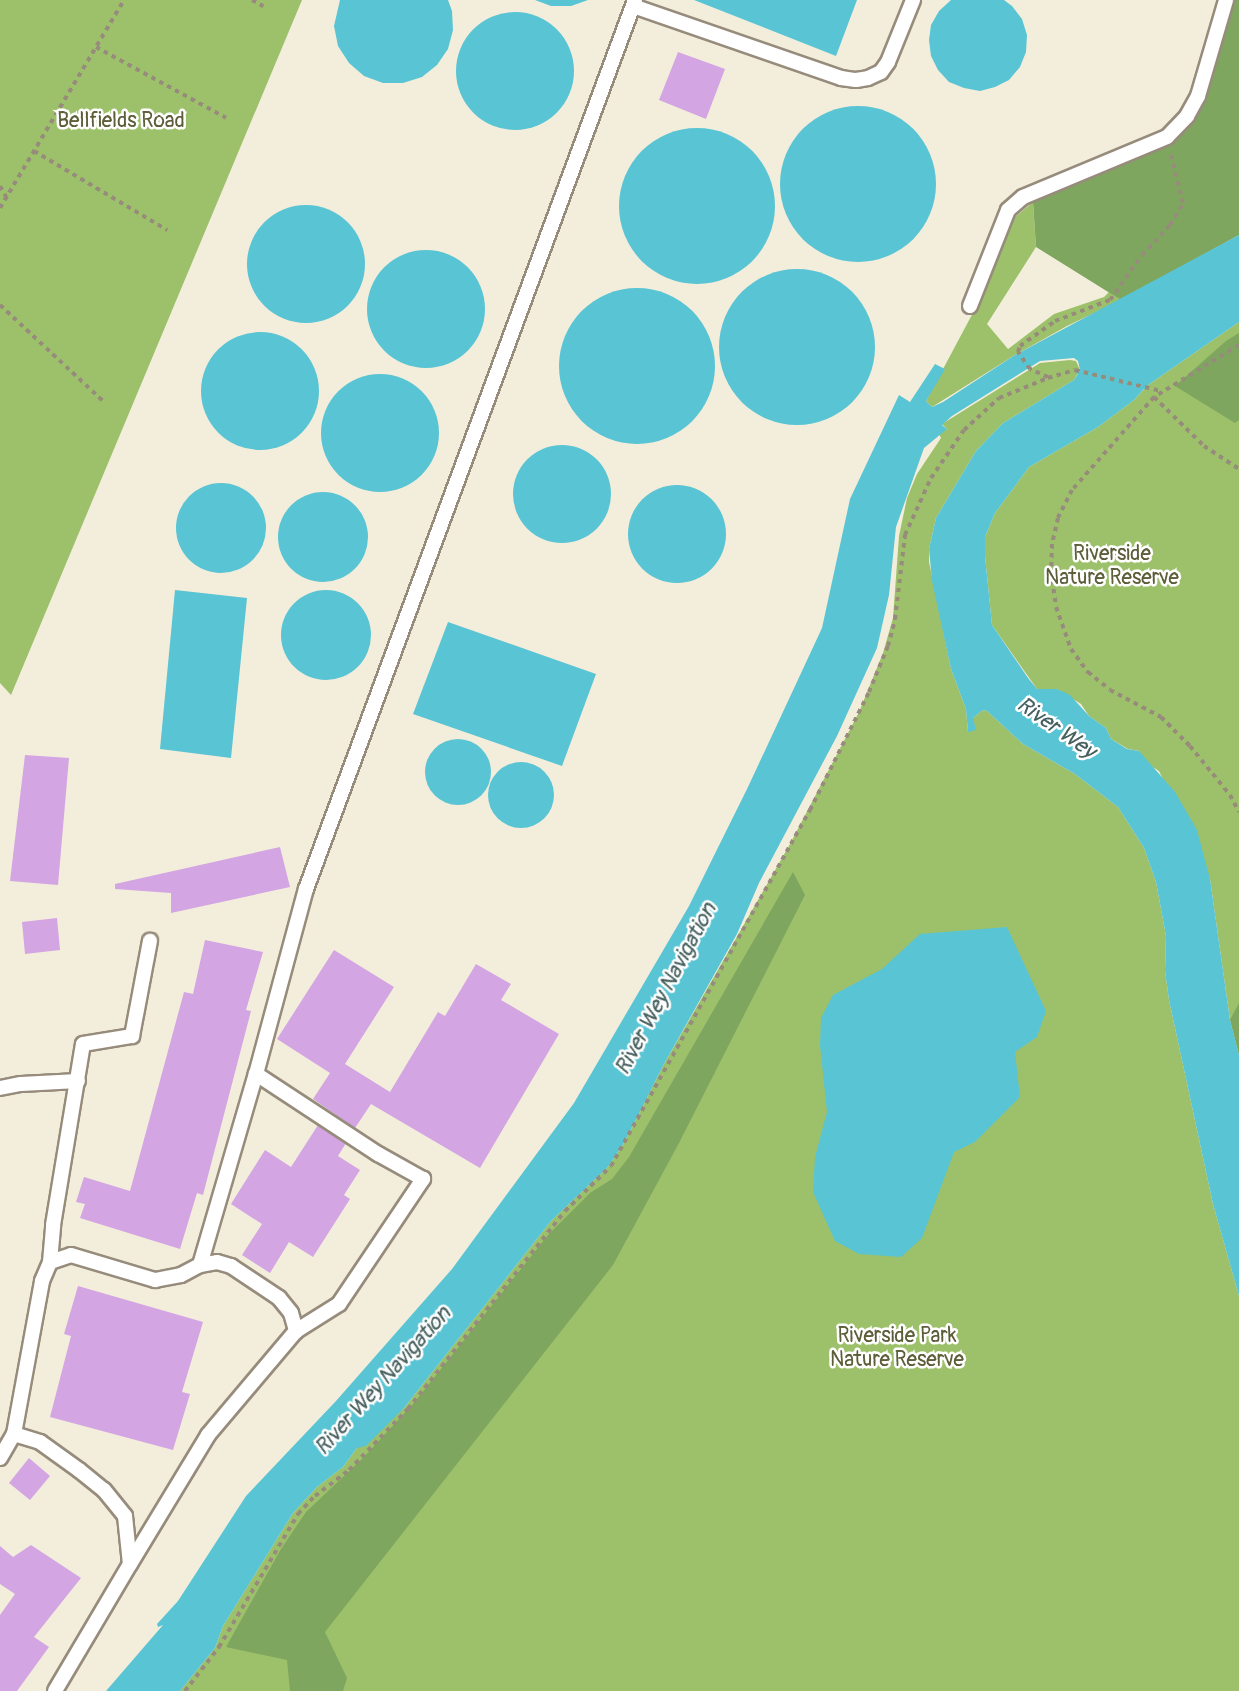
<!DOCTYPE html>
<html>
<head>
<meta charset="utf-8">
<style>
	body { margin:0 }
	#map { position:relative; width:1239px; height:1691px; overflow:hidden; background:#f3eedb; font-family:Pangolin,sans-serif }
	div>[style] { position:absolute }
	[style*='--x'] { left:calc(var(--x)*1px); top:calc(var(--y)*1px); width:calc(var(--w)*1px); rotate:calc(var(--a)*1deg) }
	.green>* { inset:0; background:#9dc06a }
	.forest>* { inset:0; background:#7ea65e }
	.water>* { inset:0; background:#59c4d4 }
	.round { border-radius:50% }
	.building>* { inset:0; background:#d3a5e3 }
	.path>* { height:4px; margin-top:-2px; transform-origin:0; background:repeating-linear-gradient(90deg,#978c7c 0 4.5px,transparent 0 9px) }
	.roads { filter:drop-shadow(2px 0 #978c7c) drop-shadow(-2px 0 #978c7c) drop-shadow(0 2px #978c7c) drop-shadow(0 -2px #978c7c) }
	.service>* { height:14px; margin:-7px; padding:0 7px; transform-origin:7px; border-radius:7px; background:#fff }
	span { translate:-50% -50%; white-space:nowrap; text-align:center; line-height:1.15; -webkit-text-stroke:5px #fff; paint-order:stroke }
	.park-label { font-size:21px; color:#5d5e39 }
	.water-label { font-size:22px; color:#46605e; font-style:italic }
</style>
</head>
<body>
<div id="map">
	<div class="green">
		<div style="clip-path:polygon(0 0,302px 0,11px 695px,0 683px)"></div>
		<div style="clip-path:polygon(1033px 202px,1036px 247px,987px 324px,1008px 349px,1054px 314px,1104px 297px,1109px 292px,1121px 300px,1067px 326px,1015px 355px,932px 407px,926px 401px,975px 309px,1014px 218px)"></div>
		<div style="clip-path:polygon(1239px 322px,1239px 1055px,1230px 1020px,1210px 879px,1159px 771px,1148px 764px,1139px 751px,1128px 749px,1111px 739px,1106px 728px,1089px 716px,1081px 704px,1057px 689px,1037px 689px,992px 625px,985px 556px,985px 537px,995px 513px,1029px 467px,1098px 427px,1134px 400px,1148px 385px)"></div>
		<div style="clip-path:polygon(1070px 360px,1076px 361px,1080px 370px,1074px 380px,1003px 423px,976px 451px,936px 518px,929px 549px,929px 562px,951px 669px,966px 709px,968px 732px,973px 718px,983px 710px,987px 711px,1023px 744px,1075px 774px,1118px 807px,1144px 848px,1156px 882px,1166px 936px,1165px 971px,1169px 1000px,1213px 1204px,1239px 1296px,1239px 1691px,180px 1691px,215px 1648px,223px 1626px,293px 1513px,317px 1487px,343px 1467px,357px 1448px,404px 1408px,551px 1221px,607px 1168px,624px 1143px,664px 1064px,790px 844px,859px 712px,883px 653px,893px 618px,899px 536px,907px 498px,917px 474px,941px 438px,939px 434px,947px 429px,942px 424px,1040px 363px)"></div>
	</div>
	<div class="forest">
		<div style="clip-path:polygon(1234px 0,1239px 0,1239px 235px,1121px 300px,1036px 247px,1033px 202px,1127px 163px,1176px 139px,1208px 93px)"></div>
		<div style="clip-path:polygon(1239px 333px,1239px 420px,1235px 423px,1175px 386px,1226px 341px)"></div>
		<div style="clip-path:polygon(793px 872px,805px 895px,679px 1143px,613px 1265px,325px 1632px,347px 1678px,343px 1691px,290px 1691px,287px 1660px,226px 1647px,281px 1549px,306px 1512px,363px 1458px,413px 1404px,549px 1234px,590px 1193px,612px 1179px,629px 1157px)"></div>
		<div style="clip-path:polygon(1239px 1003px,1239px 1055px,1230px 1020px)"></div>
	</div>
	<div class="water">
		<div style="clip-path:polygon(340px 0,448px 0,452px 11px,453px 30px,448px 49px,437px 65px,422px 77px,403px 83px,383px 83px,364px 76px,349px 63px,338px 46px,334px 26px)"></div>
		<div style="clip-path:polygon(535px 0,588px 0,571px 6px,551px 6px)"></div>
		<div style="clip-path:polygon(694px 0,857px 0,836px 56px)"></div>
		<div style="clip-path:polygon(951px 0,1004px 0,1012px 6px,1022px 19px,1027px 35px,1026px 52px,1020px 67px,1009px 80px,995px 87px,980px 91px,964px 88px,949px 82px,938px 70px,931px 56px,929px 40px,931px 25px,939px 11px)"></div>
		<div class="round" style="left:456px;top:12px;width:118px;height:118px"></div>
		<div class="round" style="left:780px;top:106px;width:156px;height:156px"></div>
		<div class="round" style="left:619px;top:128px;width:156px;height:156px"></div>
		<div class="round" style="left:247px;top:205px;width:118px;height:118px"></div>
		<div style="clip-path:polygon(1239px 235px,1239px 322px,1148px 385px,1148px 390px,1144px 389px,1134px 400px,1098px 427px,1029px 467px,995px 513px,985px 537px,985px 556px,992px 625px,1028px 678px,1037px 689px,1057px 689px,1070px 695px,1089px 716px,1106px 728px,1111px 739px,1127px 749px,1139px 751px,1175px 792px,1197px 830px,1210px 879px,1230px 1020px,1239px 1055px,1239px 1296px,1213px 1204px,1169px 1000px,1165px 971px,1166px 936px,1156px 882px,1144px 848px,1118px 807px,1075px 774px,1023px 744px,987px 711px,983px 710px,973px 718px,976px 730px,968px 732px,966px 709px,951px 669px,932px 581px,929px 549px,936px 518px,976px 451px,1003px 423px,1074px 380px,1078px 374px,1075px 373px,1075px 369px,1080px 370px,1078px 361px,1074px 358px,1040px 361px,952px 416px,942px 425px,947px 429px,924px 448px,896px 527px,889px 595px,877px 648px,837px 736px,759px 883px,737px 934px,664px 1064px,624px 1143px,607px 1168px,551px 1221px,404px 1408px,366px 1446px,357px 1448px,343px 1467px,317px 1487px,293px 1513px,223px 1626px,215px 1648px,180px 1691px,106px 1691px,163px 1625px,158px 1627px,157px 1624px,178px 1601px,246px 1496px,336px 1401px,452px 1269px,574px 1103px,689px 906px,748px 787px,822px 628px,850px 499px,899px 395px,910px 402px,935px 364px,945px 369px,926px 401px,932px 407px,943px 402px,1015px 355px)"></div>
		<div class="round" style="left:367px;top:250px;width:118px;height:118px"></div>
		<div class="round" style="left:719px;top:269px;width:156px;height:156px"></div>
		<div class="round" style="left:559px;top:288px;width:156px;height:156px"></div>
		<div class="round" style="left:201px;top:332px;width:118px;height:118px"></div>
		<div class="round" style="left:321px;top:374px;width:118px;height:118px"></div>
		<div class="round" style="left:513px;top:445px;width:98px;height:98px"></div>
		<div class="round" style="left:176px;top:483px;width:90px;height:90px"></div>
		<div class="round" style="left:628px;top:485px;width:98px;height:98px"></div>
		<div class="round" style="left:278px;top:492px;width:90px;height:90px"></div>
		<div class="round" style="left:281px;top:590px;width:90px;height:90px"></div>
		<div style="clip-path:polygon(175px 590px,247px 598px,231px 758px,160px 749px)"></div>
		<div style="clip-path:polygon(448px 622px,596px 674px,562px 766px,413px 714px)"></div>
		<div class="round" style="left:425px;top:739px;width:66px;height:66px"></div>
		<div class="round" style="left:488px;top:762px;width:66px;height:66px"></div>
		<div style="clip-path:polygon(1007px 927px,1046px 1011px,1037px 1037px,1015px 1052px,1020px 1097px,975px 1142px,954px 1152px,922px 1238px,901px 1257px,859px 1254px,835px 1241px,813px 1192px,815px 1157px,827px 1112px,820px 1045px,821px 1018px,833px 995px,882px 969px,920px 934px)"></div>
	</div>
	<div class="building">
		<div style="clip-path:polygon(678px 52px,725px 69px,706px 119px,659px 100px)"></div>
		<div style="clip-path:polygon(25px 755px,69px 758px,58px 885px,10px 881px)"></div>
		<div style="clip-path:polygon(280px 847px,290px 887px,171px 913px,171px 893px,115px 889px,115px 884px)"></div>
		<div style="clip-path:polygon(57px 918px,60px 950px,25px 954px,22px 922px)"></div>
		<div style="clip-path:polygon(205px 940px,263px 952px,246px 1010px,251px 1011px,203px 1195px,197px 1193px,180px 1249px,80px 1218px,85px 1204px,76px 1202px,84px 1177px,130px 1191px,184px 992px,193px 994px)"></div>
		<div style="clip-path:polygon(334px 950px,394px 987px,345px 1064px,390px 1092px,438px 1012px,445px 1016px,476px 964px,511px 984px,501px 1000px,559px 1034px,480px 1168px,371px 1104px,355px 1128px,313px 1099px,330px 1073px,277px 1039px)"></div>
		<div style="clip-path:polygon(318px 1125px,346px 1143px,338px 1156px,360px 1170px,344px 1195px,350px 1199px,313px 1257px,289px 1242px,270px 1273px,242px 1255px,262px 1224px,231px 1204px,265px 1150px,291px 1167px)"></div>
		<div style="clip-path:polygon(78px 1286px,203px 1322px,182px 1392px,190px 1394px,173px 1450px,50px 1417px,71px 1336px,64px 1334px)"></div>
		<div style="clip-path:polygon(29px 1458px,50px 1476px,30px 1500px,9px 1483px)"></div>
		<div style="clip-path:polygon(31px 1545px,81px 1578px,34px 1637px,49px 1647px,17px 1691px,0 1691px,0 1615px,15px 1594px,0 1584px,0 1546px,13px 1557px)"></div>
	</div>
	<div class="path">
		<div style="--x:252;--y:0;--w:13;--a:29"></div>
		<div style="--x:96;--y:47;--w:148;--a:28.6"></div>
		<div style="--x:34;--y:151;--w:155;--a:30.7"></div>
		<div style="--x:0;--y:186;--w:13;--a:61"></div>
		<div style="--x:0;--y:208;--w:242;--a:-59.2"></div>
		<div style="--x:0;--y:305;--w:141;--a:43"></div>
		<div style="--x:1239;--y:345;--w:100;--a:148.5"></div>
		<div style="--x:1154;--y:397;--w:124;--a:131.4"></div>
		<div style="--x:1072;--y:490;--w:31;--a:117"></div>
		<div style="--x:1058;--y:518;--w:27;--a:103"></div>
		<div style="--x:1052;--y:544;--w:27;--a:92"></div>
		<div style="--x:1051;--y:571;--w:36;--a:82"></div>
		<div style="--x:1056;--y:607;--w:45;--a:70.3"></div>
		<div style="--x:1071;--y:649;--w:29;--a:54"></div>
		<div style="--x:1088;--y:672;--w:28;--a:39"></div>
		<div style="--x:1110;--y:690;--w:58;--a:27.9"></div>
		<div style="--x:1161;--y:717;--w:41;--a:45"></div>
		<div style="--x:1190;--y:746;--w:63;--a:50.8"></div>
		<div style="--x:1230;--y:795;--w:19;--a:62"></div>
		<div style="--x:1048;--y:377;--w:20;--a:-156"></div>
		<div style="--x:1030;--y:369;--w:21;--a:-125"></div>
		<div style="--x:1018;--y:352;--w:6;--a:-72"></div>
		<div style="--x:1020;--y:346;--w:43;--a:-35.5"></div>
		<div style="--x:1055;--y:321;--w:59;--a:-20.9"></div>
		<div style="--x:1110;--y:300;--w:55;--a:-54.6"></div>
		<div style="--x:1142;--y:255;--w:41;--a:-47"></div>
		<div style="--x:1170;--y:225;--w:26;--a:-59"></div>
		<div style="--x:1183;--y:203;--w:49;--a:-104"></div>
		<div style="--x:1154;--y:397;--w:70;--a:44.4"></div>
		<div style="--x:1204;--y:446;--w:42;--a:33.3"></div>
		<div style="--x:185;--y:1691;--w:56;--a:-52.3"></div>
		<div style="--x:219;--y:1647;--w:155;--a:-59.3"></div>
		<div style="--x:298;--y:1514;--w:25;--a:-47"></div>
		<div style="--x:315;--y:1496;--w:43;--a:-37.4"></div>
		<div style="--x:349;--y:1470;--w:85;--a:-46"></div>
		<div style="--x:408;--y:1409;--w:253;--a:-51.6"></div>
		<div style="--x:565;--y:1211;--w:64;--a:-44.4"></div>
		<div style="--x:611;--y:1166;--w:408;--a:-60.8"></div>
		<div style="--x:810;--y:810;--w:132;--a:-63.4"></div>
		<div style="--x:869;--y:692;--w:50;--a:-67.6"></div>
		<div style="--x:888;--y:646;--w:28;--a:-75"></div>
		<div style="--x:895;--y:619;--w:85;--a:-83.2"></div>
		<div style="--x:905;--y:535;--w:63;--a:-65.5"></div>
		<div style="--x:931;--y:478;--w:58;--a:-55.5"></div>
		<div style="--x:964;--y:430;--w:47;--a:-42.4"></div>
		<div style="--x:999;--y:398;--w:53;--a:-22.2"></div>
		<div style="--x:1048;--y:378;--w:28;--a:-17"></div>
		<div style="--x:1075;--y:370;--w:89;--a:13.7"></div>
	</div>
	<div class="roads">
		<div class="service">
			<div style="--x:633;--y:6;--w:220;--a:19.1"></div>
			<div style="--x:841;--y:78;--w:15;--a:8"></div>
			<div style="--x:856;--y:80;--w:12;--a:-9"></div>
			<div style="--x:868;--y:78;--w:14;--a:-25"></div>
			<div style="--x:881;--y:72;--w:12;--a:-55"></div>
			<div style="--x:888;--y:62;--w:67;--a:-68"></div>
			<div style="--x:970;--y:306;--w:103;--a:-68.4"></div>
			<div style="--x:1008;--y:210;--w:20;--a:-41"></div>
			<div style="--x:1023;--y:197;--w:156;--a:-22.6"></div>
			<div style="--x:1167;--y:137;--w:29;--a:-46"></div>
			<div style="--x:1187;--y:116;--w:23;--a:-61"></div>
			<div style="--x:1198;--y:96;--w:100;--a:-73.7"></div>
			<div style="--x:0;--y:1088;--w:21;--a:-11"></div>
			<div style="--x:21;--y:1084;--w:57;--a:-3"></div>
			<div style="--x:50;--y:1262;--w:22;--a:-18"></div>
			<div style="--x:71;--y:1255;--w:88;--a:16.6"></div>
			<div style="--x:155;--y:1280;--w:26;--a:-11"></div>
			<div style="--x:181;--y:1275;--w:21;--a:-28"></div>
			<div style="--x:200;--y:1265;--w:17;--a:-10"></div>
			<div style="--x:217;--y:1262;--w:15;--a:16"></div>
			<div style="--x:231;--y:1266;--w:58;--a:33.7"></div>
			<div style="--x:279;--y:1298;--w:19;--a:51"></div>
			<div style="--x:291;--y:1313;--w:19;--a:74"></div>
			<div style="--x:200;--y:1265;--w:199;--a:-73.7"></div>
			<div style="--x:256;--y:1074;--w:192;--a:-74.9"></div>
			<div style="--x:306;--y:889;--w:948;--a:-69.69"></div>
			<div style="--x:14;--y:1434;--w:27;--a:17"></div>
			<div style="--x:40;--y:1442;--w:48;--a:35.7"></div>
			<div style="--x:79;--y:1470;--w:32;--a:39"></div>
			<div style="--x:104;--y:1490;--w:33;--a:51"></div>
			<div style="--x:125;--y:1516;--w:48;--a:84.1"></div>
			<div style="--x:130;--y:1564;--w:147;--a:120.6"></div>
			<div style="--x:0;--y:1458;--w:28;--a:-60"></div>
			<div style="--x:14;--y:1434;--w:156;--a:-79.6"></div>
			<div style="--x:42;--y:1281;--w:21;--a:-67"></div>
			<div style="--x:50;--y:1262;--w:37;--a:-85"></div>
			<div style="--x:53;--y:1225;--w:183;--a:-80.6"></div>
			<div style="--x:83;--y:1044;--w:50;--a:-9.3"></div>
			<div style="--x:132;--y:1036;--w:97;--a:-79.3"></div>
			<div style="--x:130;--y:1564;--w:151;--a:-58.8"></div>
			<div style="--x:208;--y:1435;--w:136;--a:-49.8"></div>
			<div style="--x:296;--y:1331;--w:51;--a:-32.1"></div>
			<div style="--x:339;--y:1304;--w:151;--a:-56.1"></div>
			<div style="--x:423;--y:1179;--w:51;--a:-150.9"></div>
			<div style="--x:378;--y:1154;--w:146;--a:-146.7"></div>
		</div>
	</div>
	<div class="park-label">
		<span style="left:121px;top:121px">Bellfields Road</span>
		<span style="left:1112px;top:566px">Riverside<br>Nature Reserve</span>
		<span style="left:897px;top:1348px">Riverside Park<br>Nature Reserve</span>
	</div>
	<div class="water-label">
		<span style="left:1056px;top:728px;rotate:35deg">River Wey</span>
		<span style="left:666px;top:989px;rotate:-62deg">River Wey Navigation</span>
		<span style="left:383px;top:1381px;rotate:-48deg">River Wey Navigation</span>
	</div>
</div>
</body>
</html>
